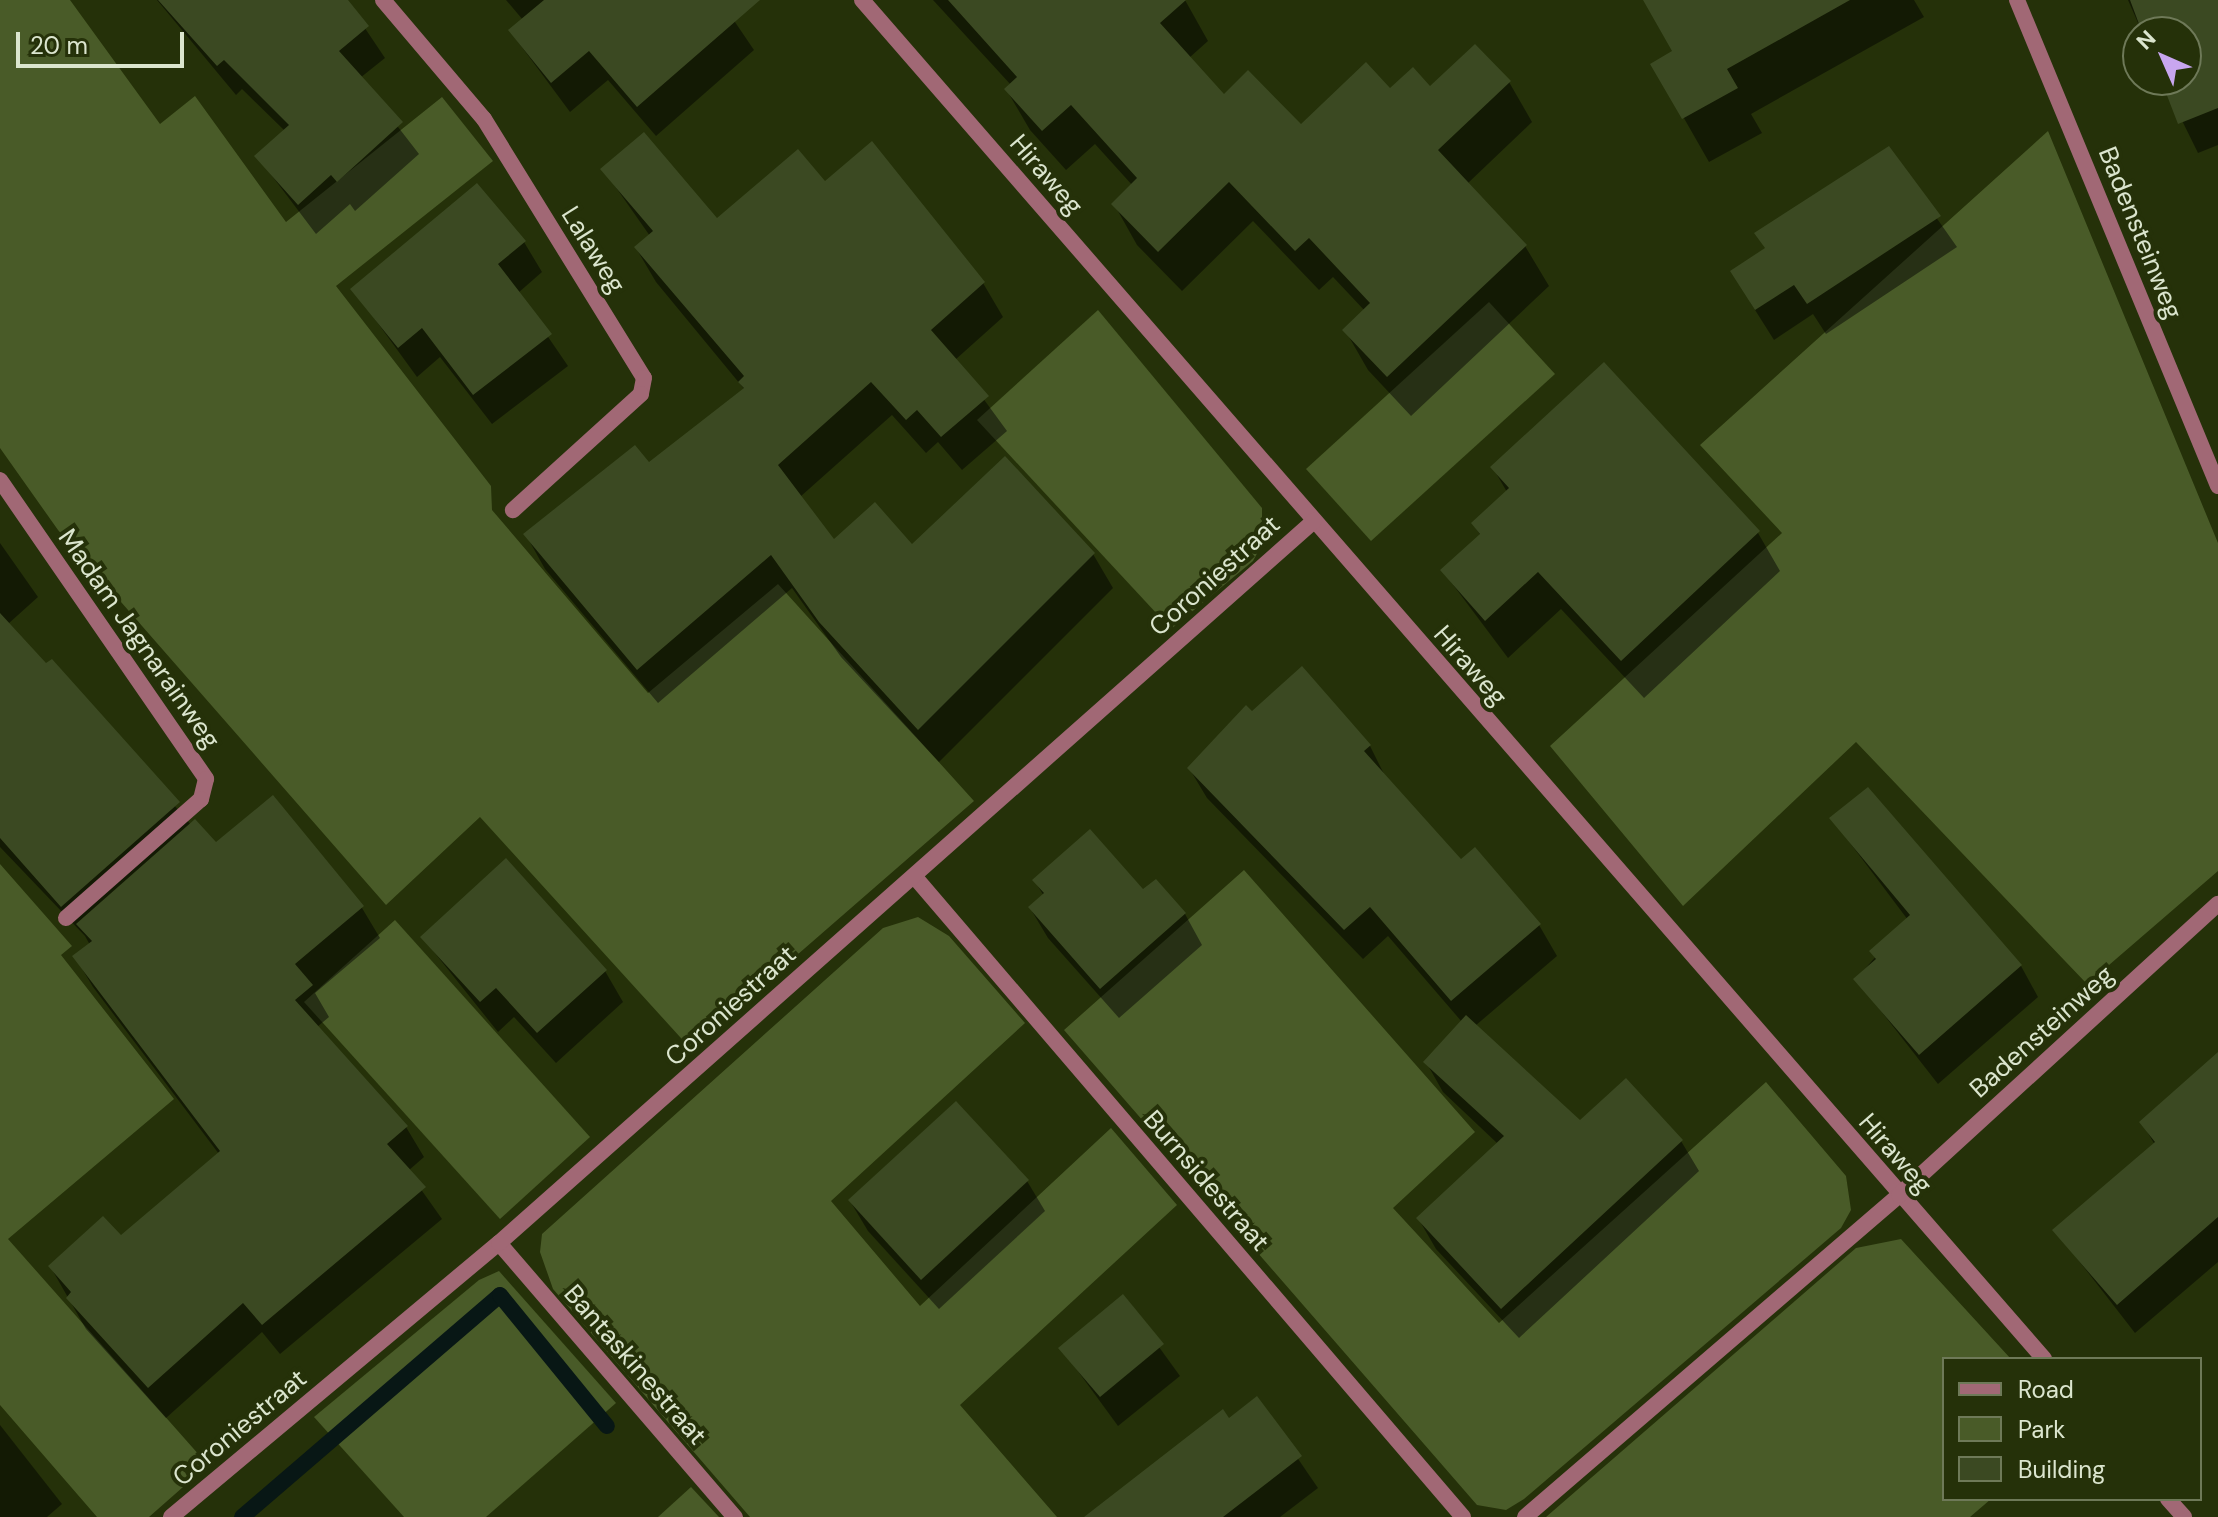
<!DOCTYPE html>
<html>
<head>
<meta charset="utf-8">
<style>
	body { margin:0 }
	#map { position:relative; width:2218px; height:1517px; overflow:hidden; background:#253109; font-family:"DM Sans",sans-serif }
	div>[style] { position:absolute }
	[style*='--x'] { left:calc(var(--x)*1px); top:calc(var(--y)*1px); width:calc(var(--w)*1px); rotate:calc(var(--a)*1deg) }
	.green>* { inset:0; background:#495b28 }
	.shadow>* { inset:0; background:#0007 }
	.stream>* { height:16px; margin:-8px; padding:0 8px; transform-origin:8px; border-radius:8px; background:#081715 }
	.building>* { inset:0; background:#3b4922 }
	.street>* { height:16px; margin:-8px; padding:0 8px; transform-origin:8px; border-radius:8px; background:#a16875 }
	span { translate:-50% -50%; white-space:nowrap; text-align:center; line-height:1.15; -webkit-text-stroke:8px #253109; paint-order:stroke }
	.street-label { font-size:26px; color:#dbe5ce }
	.legend { position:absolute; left:1942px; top:1357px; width:260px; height:144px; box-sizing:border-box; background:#253109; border:2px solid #6e7958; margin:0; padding:10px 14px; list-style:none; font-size:24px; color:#dbe5ce }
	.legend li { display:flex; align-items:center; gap:16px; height:40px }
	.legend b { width:40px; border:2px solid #6e7958 }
	.north { position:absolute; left:2122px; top:16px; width:80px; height:80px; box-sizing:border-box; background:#253109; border:2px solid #6e7958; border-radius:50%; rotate:315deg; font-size:22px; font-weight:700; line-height:32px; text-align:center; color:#dbe5ce }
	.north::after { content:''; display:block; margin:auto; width:28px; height:36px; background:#c8a6ef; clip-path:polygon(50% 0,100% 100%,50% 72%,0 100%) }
	.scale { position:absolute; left:16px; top:32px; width:168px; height:36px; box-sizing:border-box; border:4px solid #dbe5ce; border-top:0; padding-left:10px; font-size:24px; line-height:28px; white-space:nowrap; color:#dbe5ce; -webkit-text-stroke:6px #253109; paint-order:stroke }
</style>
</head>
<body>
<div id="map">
	<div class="green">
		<div style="clip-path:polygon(0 0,70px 0,160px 124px,195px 96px,286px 222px,442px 97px,493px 161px,336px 286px,491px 486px,492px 510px,648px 693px,778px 584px,974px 801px,690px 1048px,480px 817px,386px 905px,58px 530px,0 448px)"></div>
		<div style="clip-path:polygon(2048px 131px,2218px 543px,2218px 871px,2087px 984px,1856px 742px,1683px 906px,1550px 746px,1782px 533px,1700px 445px)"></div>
		<div style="clip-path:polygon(1489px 302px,1555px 374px,1371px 541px,1306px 469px)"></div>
		<div style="clip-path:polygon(1098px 310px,1262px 508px,1262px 544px,1253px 561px,1171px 629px,977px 420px)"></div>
		<div style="clip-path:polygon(0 864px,72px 946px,61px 955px,174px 1099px,8px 1239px,208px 1465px,149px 1517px,97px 1517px,0 1405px)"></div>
		<div style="clip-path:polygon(1244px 870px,1475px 1132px,1393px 1208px,1499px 1323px,1766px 1082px,1846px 1176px,1851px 1210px,1841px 1228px,1524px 1499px,1506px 1510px,1477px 1505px,1064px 1030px)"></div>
		<div style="clip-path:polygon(918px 917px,949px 936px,1025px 1023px,831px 1201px,920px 1306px,1111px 1128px,1177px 1205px,960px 1405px,1057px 1517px,750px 1517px,553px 1289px,540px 1252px,542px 1234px,883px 928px)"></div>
		<div style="clip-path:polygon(395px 920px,590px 1137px,500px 1219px,304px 1002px)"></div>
		<div style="clip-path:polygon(1901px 1239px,2011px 1359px,1944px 1359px,1944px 1499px,1991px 1499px,1970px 1517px,1546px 1517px,1856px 1248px)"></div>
		<div style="clip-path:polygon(499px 1271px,616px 1403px,486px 1517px,404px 1517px,314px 1417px,479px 1280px)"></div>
		<div style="clip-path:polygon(691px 1487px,719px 1517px,658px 1517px)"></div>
	</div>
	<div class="shadow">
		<div style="clip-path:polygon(157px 0,346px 0,385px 58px,360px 78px,419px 154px,355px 211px,350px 204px,316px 234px,257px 156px,285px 131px,242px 89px,236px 95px)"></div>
		<div style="clip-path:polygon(506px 0,720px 0,754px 50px,656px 136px,608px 80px,570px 112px,510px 31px,523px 20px)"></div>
		<div style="clip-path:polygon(933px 0,1185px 0,1208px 41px,1189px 58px,1224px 96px,1301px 127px,1390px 91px,1509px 82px,1532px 122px,1467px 184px,1525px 246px,1549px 286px,1411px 416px,1368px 370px,1345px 330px,1365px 311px,1333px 277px,1319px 290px,1253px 221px,1182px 291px,1137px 245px,1114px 204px,1133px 186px,1095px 144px,1066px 170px,1030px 130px,1006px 89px,1011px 85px)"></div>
		<div style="clip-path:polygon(1646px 0,1914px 0,1924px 17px,1751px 114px,1762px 133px,1709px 162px,1653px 64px,1675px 52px)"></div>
		<div style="clip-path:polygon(2128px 0,2218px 0,2218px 145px,2198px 153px,2162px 80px,2186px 80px,2186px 32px,2142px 32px)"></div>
		<div style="clip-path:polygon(1888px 149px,1957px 247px,1826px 334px,1813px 314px,1774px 340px,1750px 302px,1766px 249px,1757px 234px)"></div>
		<div style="clip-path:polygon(603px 169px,717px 221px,824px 184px,983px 283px,1003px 317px,955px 360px,1007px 431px,962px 470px,938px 442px,926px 453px,892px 415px,800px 497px,834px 542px,1093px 554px,1113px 588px,939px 762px,841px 657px,792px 588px,658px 703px,545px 569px,526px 535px,649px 465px,745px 390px,656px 282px,636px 248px,650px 236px)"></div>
		<div style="clip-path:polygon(524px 242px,542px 272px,518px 293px,568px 366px,492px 424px,440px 357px,417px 377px,353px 289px)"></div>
		<div style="clip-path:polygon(1604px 365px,1758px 533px,1780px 571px,1644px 698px,1561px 609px,1508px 658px,1442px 570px,1481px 536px,1473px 524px,1507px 492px,1493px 468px)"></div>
		<div style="clip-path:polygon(0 543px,38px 597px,8px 624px,46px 666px,51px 661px,191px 825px,216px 845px,272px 798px,362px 908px,380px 938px,315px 993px,329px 1017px,317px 1027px,406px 1127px,424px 1157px,408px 1171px,442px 1219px,280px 1354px,262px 1332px,166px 1418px,86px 1329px,50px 1266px,120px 1238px,219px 1154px,93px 987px,75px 957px,90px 945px,85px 936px,0 847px)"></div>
		<div style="clip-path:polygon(1301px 669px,1370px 746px,1386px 778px,1461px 862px,1539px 925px,1557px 956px,1475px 1026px,1580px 1123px,1681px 1141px,1699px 1171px,1519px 1338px,1436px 1249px,1418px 1218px,1498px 1144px,1443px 1092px,1426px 1062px,1462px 1022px,1388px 936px,1363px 959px,1207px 798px,1189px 768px)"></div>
		<div style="clip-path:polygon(1832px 819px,2021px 966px,2038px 997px,1938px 1084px,1856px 979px,1908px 920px)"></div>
		<div style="clip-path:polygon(1034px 880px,1143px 892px,1185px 914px,1202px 945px,1119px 1018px,1048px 938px,1030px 908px,1044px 896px)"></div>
		<div style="clip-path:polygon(422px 937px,605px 971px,623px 1002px,556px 1063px,514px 1017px,498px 1032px)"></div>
		<div style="clip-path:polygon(2218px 1055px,2218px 1262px,2135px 1333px,2055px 1230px,2155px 1145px,2142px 1123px)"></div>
		<div style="clip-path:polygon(1027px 1181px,1045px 1211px,939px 1309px,868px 1231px,850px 1201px)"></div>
		<div style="clip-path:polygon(1122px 1296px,1180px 1376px,1118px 1426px,1061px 1348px)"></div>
		<div style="clip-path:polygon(1257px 1399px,1318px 1488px,1280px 1517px,1118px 1517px)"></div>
		<div style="clip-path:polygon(0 1425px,62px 1504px,47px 1517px,0 1517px)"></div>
	</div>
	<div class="stream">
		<div style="--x:242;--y:1517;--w:340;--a:-40.7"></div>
		<div style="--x:500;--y:1295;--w:169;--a:50.8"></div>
	</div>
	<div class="building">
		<div style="clip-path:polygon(158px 0,348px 0,369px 26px,339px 51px,403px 122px,337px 182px,331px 175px,298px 205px,254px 156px,289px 125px,224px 60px,217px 66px)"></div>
		<div style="clip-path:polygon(544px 0,760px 0,637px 107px,589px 51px,551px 83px,508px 30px)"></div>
		<div style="clip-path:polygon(948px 0,1186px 0,1160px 23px,1224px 94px,1248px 70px,1301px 124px,1366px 62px,1390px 88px,1413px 67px,1430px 86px,1475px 44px,1511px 81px,1438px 150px,1527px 245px,1387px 377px,1342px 330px,1370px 303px,1309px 238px,1295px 251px,1229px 182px,1158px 252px,1111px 204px,1137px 178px,1071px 105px,1042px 131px,1004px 89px,1017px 77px)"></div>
		<div style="clip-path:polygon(1643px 0,1850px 0,1727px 69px,1738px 88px,1682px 119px,1650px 64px,1672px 51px)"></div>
		<div style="clip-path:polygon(2130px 0,2218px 0,2218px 108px,2178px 124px,2161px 80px,2186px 80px,2186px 32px,2142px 32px)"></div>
		<div style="clip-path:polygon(644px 132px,717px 218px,798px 149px,825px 181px,872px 141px,985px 282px,931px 330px,989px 396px,941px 437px,917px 410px,906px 420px,871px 382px,778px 465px,834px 539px,875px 502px,912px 544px,1005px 456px,1095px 553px,918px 730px,819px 622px,771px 555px,637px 670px,523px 534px,635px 445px,649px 462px,744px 388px,738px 382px,744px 376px,634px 247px,653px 231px,600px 169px)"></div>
		<div style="clip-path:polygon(1889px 146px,1941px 216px,1807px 304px,1794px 285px,1755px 310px,1730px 271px,1765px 248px,1754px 233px)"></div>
		<div style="clip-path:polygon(477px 183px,526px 241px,498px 264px,552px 334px,473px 395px,422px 328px,398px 348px,350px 289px)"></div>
		<div style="clip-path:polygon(1604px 362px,1760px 531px,1621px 661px,1538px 572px,1485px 621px,1440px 570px,1480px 534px,1471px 523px,1509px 488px,1490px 467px)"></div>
		<div style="clip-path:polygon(0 613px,46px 663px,52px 659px,180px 802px,61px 907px,0 838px)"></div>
		<div style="clip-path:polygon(1302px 666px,1371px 745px,1364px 751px,1461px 859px,1475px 847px,1541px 924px,1451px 1001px,1370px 907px,1344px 930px,1187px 768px,1246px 705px,1252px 711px)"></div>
		<div style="clip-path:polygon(1868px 787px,2022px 965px,1919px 1055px,1853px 979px,1876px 959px,1869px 951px,1910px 915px,1829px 818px)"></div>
		<div style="clip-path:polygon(273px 795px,364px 906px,295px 964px,313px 985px,295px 1000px,408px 1126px,387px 1144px,426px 1187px,262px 1325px,243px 1303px,148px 1388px,66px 1298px,71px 1292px,48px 1266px,103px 1216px,121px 1235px,220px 1151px,72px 956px,92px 941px,76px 924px,195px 819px,216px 842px)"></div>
		<div style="clip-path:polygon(1090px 829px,1143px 889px,1156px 879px,1186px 913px,1100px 989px,1028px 907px,1044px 893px,1032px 880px)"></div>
		<div style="clip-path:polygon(506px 858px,607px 970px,537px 1033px,496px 988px,480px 1002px,420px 937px)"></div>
		<div style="clip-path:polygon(1466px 1015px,1580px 1120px,1626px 1078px,1683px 1140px,1501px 1309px,1416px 1218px,1504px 1136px,1423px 1062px)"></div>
		<div style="clip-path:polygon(2218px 1052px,2218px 1217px,2117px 1305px,2052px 1230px,2155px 1142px,2139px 1122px)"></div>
		<div style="clip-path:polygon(956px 1101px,1029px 1180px,921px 1280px,848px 1200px)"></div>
		<div style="clip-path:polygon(1123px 1294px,1164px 1344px,1100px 1397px,1058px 1348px)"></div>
		<div style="clip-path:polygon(1257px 1396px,1302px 1456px,1223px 1517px,1084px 1517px,1223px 1409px,1229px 1418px)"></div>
	</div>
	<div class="street">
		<div style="--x:383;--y:0;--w:156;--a:49.7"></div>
		<div style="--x:484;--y:119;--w:304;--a:58.3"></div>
		<div style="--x:644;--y:378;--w:16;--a:101"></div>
		<div style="--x:641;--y:394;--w:173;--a:137.8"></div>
		<div style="--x:862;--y:0;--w:1801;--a:48.98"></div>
		<div style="--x:2017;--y:0;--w:526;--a:67.53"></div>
		<div style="--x:0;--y:480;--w:363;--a:55.4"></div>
		<div style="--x:206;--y:779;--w:21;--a:104"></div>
		<div style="--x:201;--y:799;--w:180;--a:138.6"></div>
		<div style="--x:914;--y:876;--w:844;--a:49.42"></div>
		<div style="--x:499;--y:1243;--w:362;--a:49.3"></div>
		<div style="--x:2168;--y:1499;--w:24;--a:48"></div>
		<div style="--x:171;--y:1517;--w:427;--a:-39.9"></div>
		<div style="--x:499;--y:1243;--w:1089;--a:-41.54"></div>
		<div style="--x:1525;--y:1517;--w:494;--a:-40.7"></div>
		<div style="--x:1899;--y:1195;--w:432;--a:-42.4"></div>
	</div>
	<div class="street-label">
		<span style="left:1046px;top:175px;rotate:49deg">Hiraweg</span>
		<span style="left:2140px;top:233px;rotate:68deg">Badensteinweg</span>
		<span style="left:593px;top:250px;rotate:58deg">Lalaweg</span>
		<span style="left:1215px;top:576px;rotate:-42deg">Coroniestraat</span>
		<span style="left:139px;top:639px;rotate:55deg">Madam Jagnarainweg</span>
		<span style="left:1470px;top:666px;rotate:49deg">Hiraweg</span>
		<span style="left:731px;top:1006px;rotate:-42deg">Coroniestraat</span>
		<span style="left:2042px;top:1032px;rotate:-42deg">Badensteinweg</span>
		<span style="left:1895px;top:1154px;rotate:49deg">Hiraweg</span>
		<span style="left:1206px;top:1181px;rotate:49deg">Burnsidestraat</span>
		<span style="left:635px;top:1365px;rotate:49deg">Bantaskinestraat</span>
		<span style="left:240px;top:1428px;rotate:-40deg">Coroniestraat</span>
	</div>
	<ul class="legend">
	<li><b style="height:10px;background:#a16875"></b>Road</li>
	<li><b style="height:22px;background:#495b28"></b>Park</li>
	<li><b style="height:22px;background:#3b4922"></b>Building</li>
	</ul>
	<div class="north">N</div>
	<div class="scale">20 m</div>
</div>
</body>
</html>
